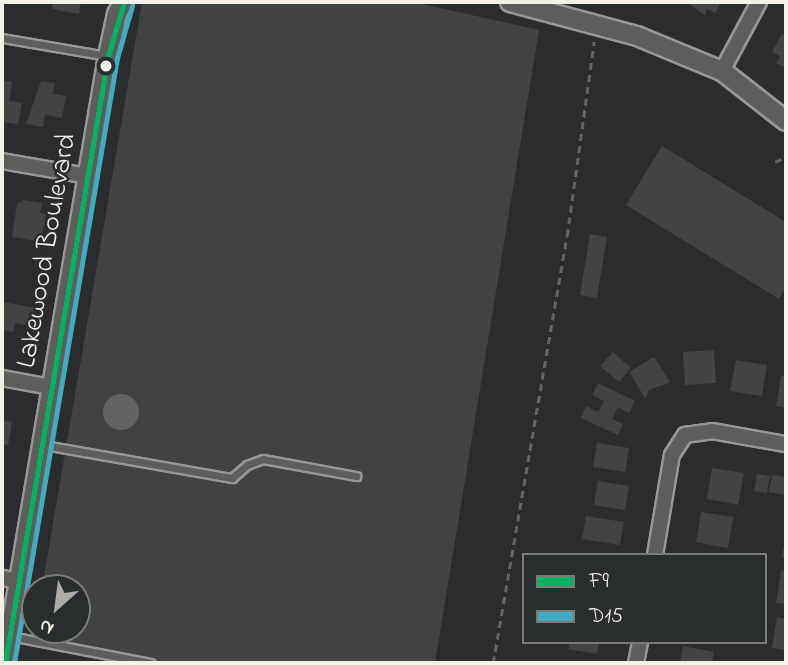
<!DOCTYPE html>
<html>
<head>
<meta charset="utf-8">
<style>
	body { margin:0 }
	#map { position:relative; width:788px; height:665px; overflow:hidden; background:#2b2c2d; font-family:"Indie Flower",sans-serif }
	div>[style] { position:absolute }
	[style*='--x'] { left:calc(var(--x)*1px); top:calc(var(--y)*1px); width:calc(var(--w)*1px); rotate:calc(var(--a)*1deg) }
	.green>* { inset:0; background:#414242 }
	.water>* { inset:0; background:#626361 }
	.round { border-radius:50% }
	.building>* { inset:0; background:#434344 }
	.path>* { height:2.5px; margin-top:-1.25px; transform-origin:0; background:repeating-linear-gradient(90deg,#646464 0 7px,transparent 0 12px) }
	.roads { filter:drop-shadow(2px 0 #979796) drop-shadow(-2px 0 #979796) drop-shadow(0 2px #979796) drop-shadow(0 -2px #979796) }
	.service>* { height:7px; margin:-3.5px; padding:0 3.5px; transform-origin:3.5px; border-radius:3.5px; background:#5d5d5c }
	.minor>* { height:14px; margin:-7px; padding:0 7px; transform-origin:7px; border-radius:7px; background:#5d5d5c }
	.tertiary>* { height:18px; margin:-9px; padding:0 9px; transform-origin:9px; border-radius:9px; background:#5d5d5c }
	.bus-1>* { height:5px; margin:-2.5px; padding:0 2.5px; transform-origin:2.5px; border-radius:2.5px; background:#00b262 }
	.bus-2>* { height:5px; margin:-2.5px; padding:0 2.5px; transform-origin:2.5px; border-radius:2.5px; background:#41acbe }
	.dots>* { width:19px; height:19px; translate:-50% -50%; box-sizing:border-box; border:4px solid #2a2d2e; border-radius:50% }
	span { translate:-50% -50%; white-space:nowrap; text-align:center; line-height:1.15; -webkit-text-stroke:5px #2a2d2e; paint-order:stroke }
	.street-label { font-size:28px; color:#f4f1e8 }
	.frame { position:absolute; inset:0; border:4px solid #f4f1e8; pointer-events:none }
	.legend { position:absolute; left:522px; top:553px; width:245px; height:91px; box-sizing:border-box; background:#2a2d2e; border:2px solid #7b7b78; margin:0; padding:9px 12px; list-style:none; font-size:21px; color:#f4f1e8 }
	.legend li { display:flex; align-items:center; gap:14px; height:35px }
	.legend b { width:35px; border:2px solid #7b7b78 }
	.north { position:absolute; left:21px; top:574px; width:70px; height:70px; box-sizing:border-box; background:#2a2d2e; border:2px solid #7b7b78; border-radius:50%; rotate:208deg; font-size:19px; font-weight:700; line-height:28px; text-align:center; color:#f4f1e8 }
	.north::after { content:''; display:block; margin:auto; width:24px; height:32px; background:#aeaca7; clip-path:polygon(50% 0,100% 100%,50% 72%,0 100%) }
</style>
</head>
<body>
<div id="map">
	<div class="green">
		<div style="clip-path:polygon(142px 2px,413px 2px,539px 30px,435px 663px,121px 663px,32px 644px,35px 627px,77px 630px,77px 588px,42px 588px)"></div>
	</div>
	<div class="water">
		<div class="round" style="left:103px;top:394px;width:36px;height:36px"></div>
	</div>
	<div class="building">
		<div style="clip-path:polygon(53px 2px,81px 2px,79px 14px,52px 9px)"></div>
		<div style="clip-path:polygon(686px 2px,721px 2px,715px 13px,707px 9px,705px 15px)"></div>
		<div style="clip-path:polygon(782px 34px,786px 36px,786px 68px,776px 63px,780px 56px,772px 52px)"></div>
		<div style="clip-path:polygon(2px 80px,12px 82px,9px 101px,22px 103px,18px 124px,2px 122px)"></div>
		<div style="clip-path:polygon(41px 81px,55px 83px,53px 94px,66px 96px,62px 118px,45px 115px,43px 127px,26px 124px)"></div>
		<div style="clip-path:polygon(662px 146px,786px 222px,786px 287px,779px 299px,626px 205px)"></div>
		<div style="clip-path:polygon(23px 200px,42px 203px,40px 213px,46px 214px,41px 242px,12px 237px,17px 204px)"></div>
		<div style="clip-path:polygon(590px 234px,607px 237px,597px 298px,580px 295px)"></div>
		<div style="clip-path:polygon(2px 302px,37px 308px,34px 326px,15px 323px,13px 332px,2px 330px)"></div>
		<div style="clip-path:polygon(714px 350px,716px 383px,685px 385px,683px 352px)"></div>
		<div style="clip-path:polygon(613px 352px,631px 368px,619px 382px,600px 366px)"></div>
		<div style="clip-path:polygon(654px 357px,670px 382px,649px 390px,645px 398px,629px 372px)"></div>
		<div style="clip-path:polygon(736px 360px,767px 365px,762px 396px,730px 391px)"></div>
		<div style="clip-path:polygon(781px 376px,786px 377px,785px 408px,776px 406px)"></div>
		<div style="clip-path:polygon(598px 383px,635px 401px,629px 413px,618px 407px,612px 419px,623px 424px,618px 435px,581px 418px,586px 406px,598px 412px,604px 401px,592px 395px)"></div>
		<div style="clip-path:polygon(2px 420px,12px 422px,8px 445px,2px 444px)"></div>
		<div style="clip-path:polygon(597px 443px,629px 448px,625px 472px,593px 467px)"></div>
		<div style="clip-path:polygon(712px 468px,744px 473px,738px 505px,707px 499px)"></div>
		<div style="clip-path:polygon(757px 474px,770px 476px,767px 493px,754px 491px)"></div>
		<div style="clip-path:polygon(772px 475px,786px 477px,786px 495px,769px 492px)"></div>
		<div style="clip-path:polygon(598px 481px,629px 486px,625px 510px,594px 505px)"></div>
		<div style="clip-path:polygon(322px 501px,437px 520px,414px 663px,225px 663px,255px 502px,320px 513px)"></div>
		<div style="clip-path:polygon(701px 512px,733px 517px,728px 548px,696px 542px)"></div>
		<div style="clip-path:polygon(586px 516px,624px 522px,620px 545px,582px 539px)"></div>
		<div style="clip-path:polygon(785px 539px,786px 539px,786px 558px,782px 557px)"></div>
		<div style="clip-path:polygon(781px 571px,786px 572px,786px 604px,776px 603px)"></div>
		<div style="clip-path:polygon(777px 617px,786px 619px,786px 650px,772px 648px)"></div>
		<div style="clip-path:polygon(570px 642px,599px 642px,597px 654px,568px 649px)"></div>
		<div style="clip-path:polygon(683px 646px,714px 652px,712px 663px,680px 663px)"></div>
	</div>
	<div class="path">
		<div style="--x:775;--y:162;--w:12;--a:-24"></div>
		<div style="--x:493;--y:663;--w:433;--a:-80.2"></div>
		<div style="--x:567;--y:236;--w:196;--a:-82.1"></div>
	</div>
	<div class="roads">
		<div class="service">
			<div style="--x:2;--y:38;--w:107;--a:9.7"></div>
			<div style="--x:44;--y:445;--w:191;--a:10"></div>
			<div style="--x:232;--y:478;--w:20;--a:-41"></div>
			<div style="--x:247;--y:465;--w:17;--a:-21"></div>
			<div style="--x:263;--y:459;--w:95;--a:10.4"></div>
			<div style="--x:10;--y:636;--w:143;--a:10.9"></div>
		</div>
		<div class="minor">
			<div style="--x:722;--y:71;--w:78;--a:-61.8"></div>
			<div style="--x:2;--y:161;--w:87;--a:9.9"></div>
			<div style="--x:2;--y:378;--w:50;--a:10.4"></div>
			<div style="--x:655;--y:555;--w:101;--a:-80.4"></div>
			<div style="--x:672;--y:455;--w:24;--a:-57"></div>
			<div style="--x:685;--y:435;--w:27;--a:-8"></div>
			<div style="--x:712;--y:431;--w:75;--a:10"></div>
			<div style="--x:2;--y:578;--w:17;--a:10"></div>
			<div style="--x:636;--y:663;--w:21;--a:-79"></div>
		</div>
		<div class="tertiary">
			<div style="--x:510;--y:2;--w:131;--a:15"></div>
			<div style="--x:637;--y:36;--w:92;--a:22.4"></div>
			<div style="--x:722;--y:71;--w:81;--a:38"></div>
			<div style="--x:5;--y:663;--w:616;--a:-80.37"></div>
			<div style="--x:108;--y:56;--w:43;--a:-77.9"></div>
			<div style="--x:117;--y:14;--w:14;--a:-60"></div>
		</div>
	</div>
	<div class="bus-1">
		<div style="--x:5;--y:663;--w:616;--a:-80.37"></div>
		<div style="--x:108;--y:56;--w:56;--a:-73.5"></div>
	</div>
	<div class="bus-2">
		<div style="--x:14;--y:663;--w:614;--a:-80.34"></div>
		<div style="--x:117;--y:58;--w:54;--a:-73.9"></div>
	</div>
	<div class="dots">
		<div style="left:106px;top:66px;background:#f4f1e8"></div>
	</div>
	<div class="street-label">
		<span style="left:48px;top:251px;rotate:-80deg">Lakewood Boulevard</span>
	</div>
	<div class="frame"></div>
	<ul class="legend">
	<li><b style="height:9px;background:#00b262"></b>F9</li>
	<li><b style="height:9px;background:#41acbe"></b>D15</li>
	</ul>
	<div class="north">N</div>
</div>
</body>
</html>
